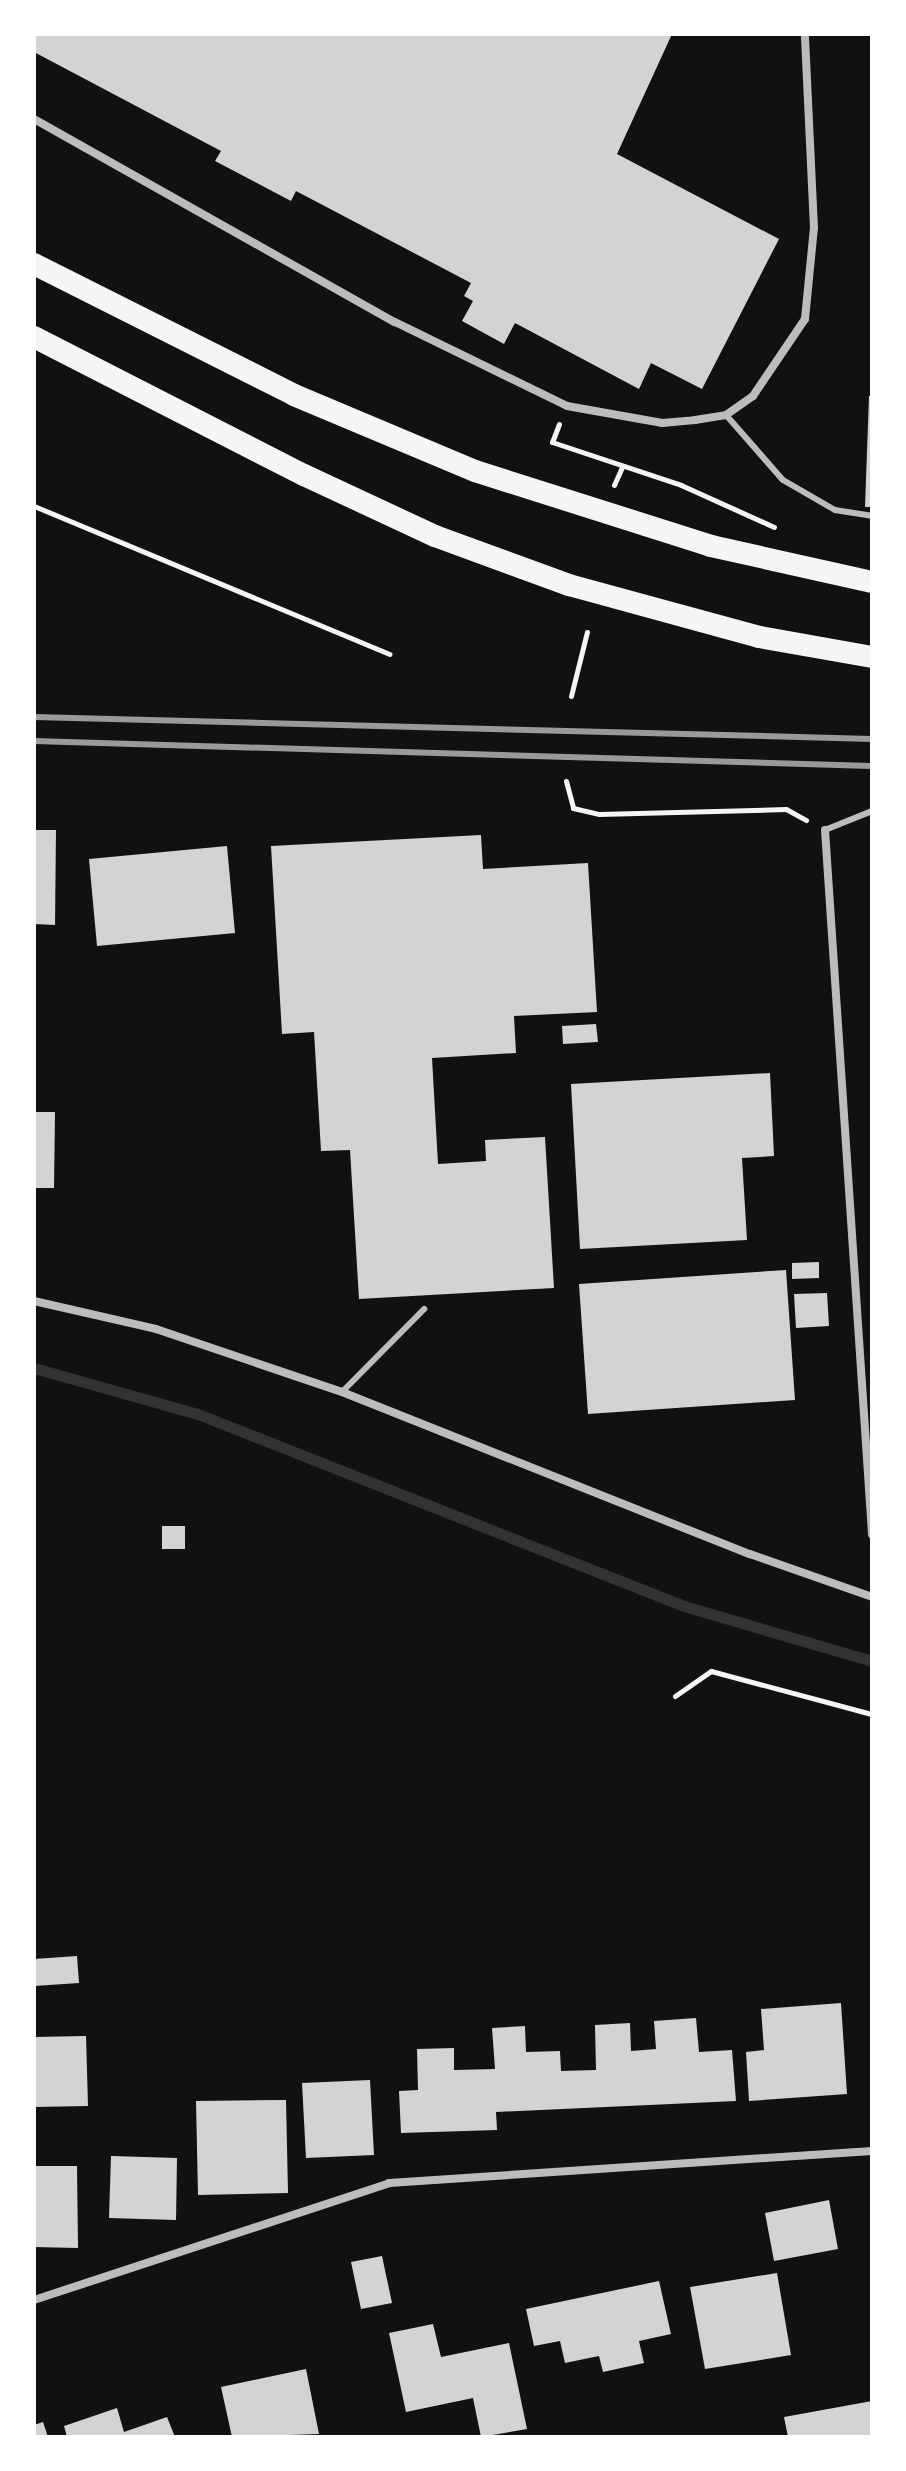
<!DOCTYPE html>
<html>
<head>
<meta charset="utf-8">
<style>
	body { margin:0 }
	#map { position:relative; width:906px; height:2471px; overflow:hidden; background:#111; font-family:"Noto Serif",serif }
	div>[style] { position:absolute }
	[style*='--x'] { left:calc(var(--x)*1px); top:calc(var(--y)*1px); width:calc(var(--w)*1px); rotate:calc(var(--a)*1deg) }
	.stream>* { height:11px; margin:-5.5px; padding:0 5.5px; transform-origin:5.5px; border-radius:5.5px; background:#333 }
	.building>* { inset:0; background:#d3d3d3 }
	.path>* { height:5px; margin:-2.5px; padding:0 2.5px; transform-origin:2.5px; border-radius:2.5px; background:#f5f5f5 }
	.service>* { height:6px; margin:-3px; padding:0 3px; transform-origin:3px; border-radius:3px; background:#bcbcbc }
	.minor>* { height:8px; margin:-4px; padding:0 4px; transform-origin:4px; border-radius:4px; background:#bcbcbc }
	.trunk>* { height:22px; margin:-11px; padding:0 11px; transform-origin:11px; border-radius:11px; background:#f5f5f5 }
	.rail>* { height:6px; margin:-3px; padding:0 3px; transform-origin:3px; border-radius:3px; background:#9a9a9a }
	span { translate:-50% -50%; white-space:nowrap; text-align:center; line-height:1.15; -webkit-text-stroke:8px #fff; paint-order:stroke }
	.frame { position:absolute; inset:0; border:36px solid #fff; pointer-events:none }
</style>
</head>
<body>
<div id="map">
	<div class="stream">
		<div style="--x:34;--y:1368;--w:170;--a:15.7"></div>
		<div style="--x:198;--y:1414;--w:523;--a:21.56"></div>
		<div style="--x:684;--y:1606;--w:196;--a:16.3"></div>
	</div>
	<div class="building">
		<div style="clip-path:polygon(34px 34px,672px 34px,617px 154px,779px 239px,702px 389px,651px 363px,639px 389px,515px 323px,504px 344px,462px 321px,473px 301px,464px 296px,471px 283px,296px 191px,291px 201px,215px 161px,221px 151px,34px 52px)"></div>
		<div style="clip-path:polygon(869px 396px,872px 396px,872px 507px,865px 507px)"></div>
		<div style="clip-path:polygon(34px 830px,56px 830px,55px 925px,34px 924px)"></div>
		<div style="clip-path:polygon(481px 835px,483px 869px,588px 863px,597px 1012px,514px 1016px,516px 1053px,432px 1058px,438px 1164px,486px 1161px,485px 1140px,545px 1137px,554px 1288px,359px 1299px,350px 1150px,321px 1151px,314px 1032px,282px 1034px,271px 846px)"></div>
		<div style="clip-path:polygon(227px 846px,235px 933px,97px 946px,89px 859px)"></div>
		<div style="clip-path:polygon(596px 1024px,598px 1042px,563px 1044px,562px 1026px)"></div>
		<div style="clip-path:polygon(770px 1073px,774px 1156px,742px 1158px,747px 1240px,580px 1249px,571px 1084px)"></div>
		<div style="clip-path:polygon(34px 1112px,55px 1112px,54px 1188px,34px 1188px)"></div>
		<div style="clip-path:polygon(819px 1262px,819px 1278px,792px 1279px,792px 1263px)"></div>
		<div style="clip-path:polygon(786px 1270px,795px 1400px,588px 1414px,579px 1284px)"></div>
		<div style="clip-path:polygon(827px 1293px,829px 1326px,796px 1328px,794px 1294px)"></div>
		<div style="clip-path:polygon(162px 1526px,185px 1526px,185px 1549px,162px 1549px)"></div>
		<div style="clip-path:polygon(77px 1956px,79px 1983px,34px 1986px,34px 1959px)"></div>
		<div style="clip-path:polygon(841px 2003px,847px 2094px,749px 2101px,746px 2052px,764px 2050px,761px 2009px)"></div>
		<div style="clip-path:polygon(696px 2018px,699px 2052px,732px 2050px,736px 2101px,496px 2112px,497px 2130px,401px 2133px,399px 2091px,418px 2090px,417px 2049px,454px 2048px,454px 2070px,495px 2069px,492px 2028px,525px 2026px,526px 2052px,560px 2051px,561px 2071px,596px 2070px,595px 2025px,630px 2023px,631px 2051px,656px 2049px,654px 2021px)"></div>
		<div style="clip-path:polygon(86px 2036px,88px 2106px,34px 2107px,34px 2037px)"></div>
		<div style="clip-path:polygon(370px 2080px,374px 2155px,306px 2158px,302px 2083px)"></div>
		<div style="clip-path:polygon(286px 2100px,288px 2193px,198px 2195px,196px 2101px)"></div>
		<div style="clip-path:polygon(111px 2156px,177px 2158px,176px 2220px,109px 2218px)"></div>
		<div style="clip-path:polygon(34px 2166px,77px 2166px,78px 2248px,34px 2247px)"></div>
		<div style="clip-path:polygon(829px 2200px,838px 2249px,774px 2261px,765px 2213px)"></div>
		<div style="clip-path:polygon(382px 2256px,392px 2303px,361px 2309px,351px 2262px)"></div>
		<div style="clip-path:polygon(777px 2273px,791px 2355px,705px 2369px,690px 2287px)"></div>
		<div style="clip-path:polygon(659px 2281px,671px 2334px,639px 2341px,644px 2363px,603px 2372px,599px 2356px,565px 2363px,560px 2341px,534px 2346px,526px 2309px)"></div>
		<div style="clip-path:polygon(433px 2324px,441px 2357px,509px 2343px,527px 2429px,481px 2437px,473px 2398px,406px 2412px,389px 2333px)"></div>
		<div style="clip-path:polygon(306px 2369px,319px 2434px,232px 2437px,221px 2387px)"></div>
		<div style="clip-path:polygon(872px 2401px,872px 2437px,788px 2437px,784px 2417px)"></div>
		<div style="clip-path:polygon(117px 2408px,124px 2432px,167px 2417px,175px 2437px,67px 2437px,64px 2426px)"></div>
		<div style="clip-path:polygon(43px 2422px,48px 2437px,34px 2437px,34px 2425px)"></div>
	</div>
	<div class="path">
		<div style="--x:559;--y:424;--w:19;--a:111"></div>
		<div style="--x:552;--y:442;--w:136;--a:18.4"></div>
		<div style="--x:681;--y:485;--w:102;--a:24.3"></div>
		<div style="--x:614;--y:485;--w:20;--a:-66"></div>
		<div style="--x:34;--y:506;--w:385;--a:22.6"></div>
		<div style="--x:571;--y:696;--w:66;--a:-76"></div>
		<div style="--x:566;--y:781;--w:28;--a:75"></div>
		<div style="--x:573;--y:808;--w:27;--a:13"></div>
		<div style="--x:599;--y:814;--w:187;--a:-1.5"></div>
		<div style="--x:786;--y:809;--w:23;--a:29"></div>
		<div style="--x:675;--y:1696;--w:44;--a:-34.8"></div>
		<div style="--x:711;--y:1671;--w:167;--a:15"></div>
	</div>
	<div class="service">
		<div style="--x:726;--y:415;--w:86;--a:48.8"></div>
		<div style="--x:783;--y:480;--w:60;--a:30"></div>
		<div style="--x:835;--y:510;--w:37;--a:9"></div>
		<div style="--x:825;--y:830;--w:51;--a:-22"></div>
		<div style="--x:342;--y:1392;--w:117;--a:-45.3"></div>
	</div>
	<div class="minor">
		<div style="--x:34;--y:119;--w:414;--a:29.4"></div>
		<div style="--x:395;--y:322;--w:191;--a:26"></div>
		<div style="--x:567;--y:406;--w:97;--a:10.1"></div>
		<div style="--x:662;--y:423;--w:33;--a:-5"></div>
		<div style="--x:695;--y:420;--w:31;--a:-9"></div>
		<div style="--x:726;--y:415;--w:33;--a:-35"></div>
		<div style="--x:753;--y:396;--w:93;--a:-56"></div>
		<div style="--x:805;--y:319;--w:91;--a:-84.4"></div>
		<div style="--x:814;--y:228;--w:194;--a:-92.7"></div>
		<div style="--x:825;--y:830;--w:706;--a:86.18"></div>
		<div style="--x:34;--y:1301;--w:125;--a:12.9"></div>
		<div style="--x:156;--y:1329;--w:196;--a:18.7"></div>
		<div style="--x:342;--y:1392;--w:439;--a:21.7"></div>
		<div style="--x:750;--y:1554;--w:129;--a:19.4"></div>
		<div style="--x:34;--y:2300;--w:374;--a:-18.2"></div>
		<div style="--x:389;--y:2183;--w:484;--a:-3.8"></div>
	</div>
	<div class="trunk">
		<div style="--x:34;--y:264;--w:291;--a:26.7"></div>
		<div style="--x:294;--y:395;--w:196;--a:22.8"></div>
		<div style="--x:475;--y:471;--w:248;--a:17.6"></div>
		<div style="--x:711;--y:546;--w:165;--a:12.6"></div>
		<div style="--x:34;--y:337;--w:303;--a:27.1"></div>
		<div style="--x:304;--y:475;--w:145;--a:25"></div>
		<div style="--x:435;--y:536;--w:143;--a:20.1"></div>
		<div style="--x:569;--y:585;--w:197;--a:15.3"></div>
		<div style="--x:759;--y:637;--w:115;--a:10"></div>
	</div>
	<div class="rail">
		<div style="--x:34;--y:717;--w:838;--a:1.5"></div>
		<div style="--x:34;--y:741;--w:838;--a:1.71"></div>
	</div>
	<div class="frame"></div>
</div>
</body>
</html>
